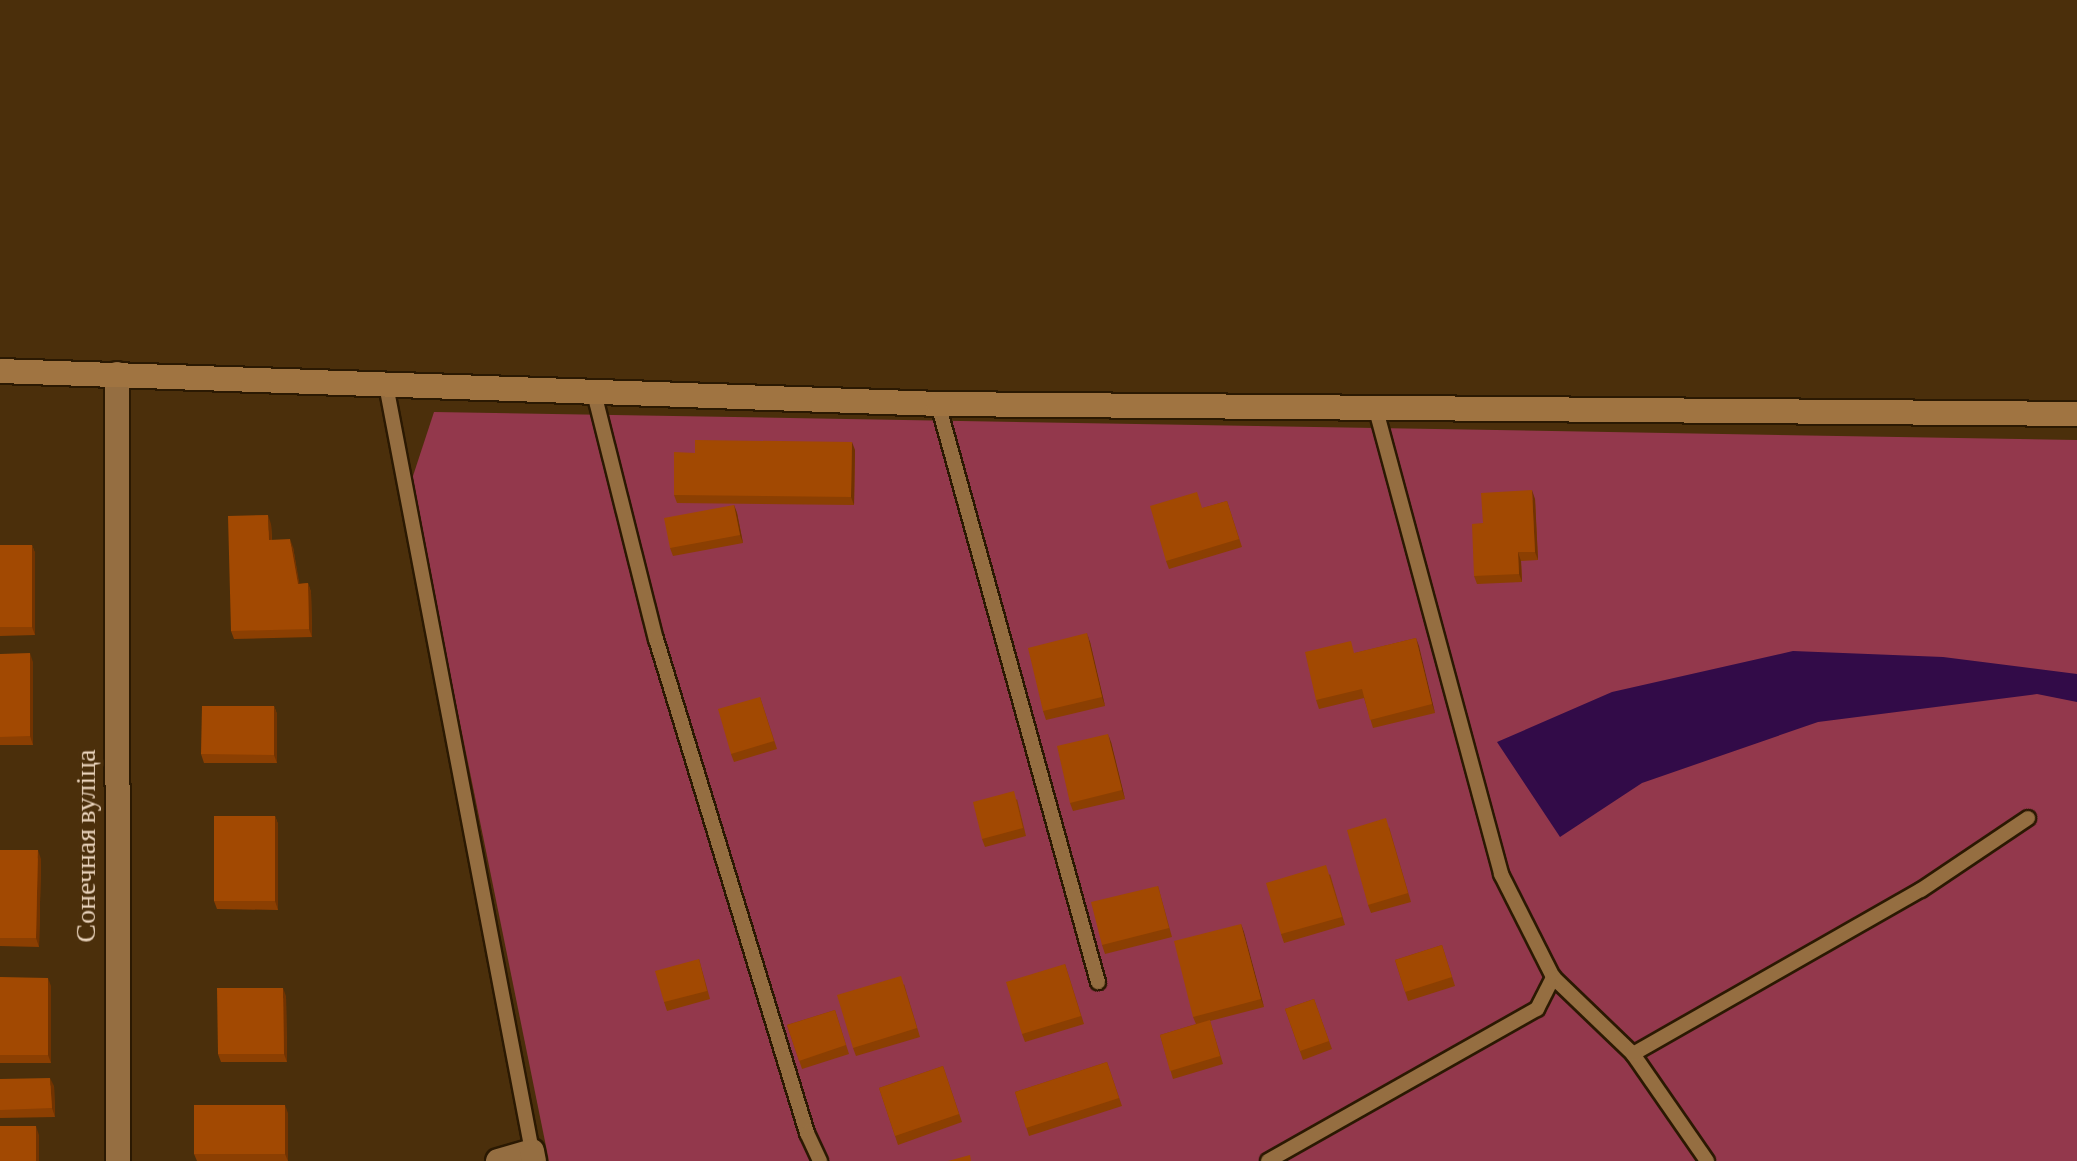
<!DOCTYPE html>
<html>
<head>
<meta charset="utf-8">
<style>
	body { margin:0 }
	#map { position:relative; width:2077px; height:1161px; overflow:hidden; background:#4b2f0b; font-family:"Crimson Pro",serif }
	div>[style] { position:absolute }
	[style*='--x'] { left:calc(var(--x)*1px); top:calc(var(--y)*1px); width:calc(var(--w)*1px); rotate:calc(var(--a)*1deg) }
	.green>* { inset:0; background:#93384c }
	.water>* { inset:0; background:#320b48 }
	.roads { filter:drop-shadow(2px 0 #2b1902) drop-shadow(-2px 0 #2b1902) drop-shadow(0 2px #2b1902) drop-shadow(0 -2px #2b1902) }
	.lane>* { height:14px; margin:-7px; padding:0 7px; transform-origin:7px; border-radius:7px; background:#956e41 }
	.street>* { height:24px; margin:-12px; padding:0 12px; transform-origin:12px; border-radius:12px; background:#956e41 }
	.secondary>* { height:24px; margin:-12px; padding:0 12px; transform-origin:12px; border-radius:12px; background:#a07441 }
	.wall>* { inset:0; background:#8b3f02 }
	.shaded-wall>* { inset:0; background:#713301 }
	.building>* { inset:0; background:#a24902 }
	span { translate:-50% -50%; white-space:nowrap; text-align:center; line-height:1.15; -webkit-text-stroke:6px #4b2f0b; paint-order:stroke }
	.street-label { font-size:28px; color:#e9d3bc }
</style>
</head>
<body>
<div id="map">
	<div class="green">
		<div style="clip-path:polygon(434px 412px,2077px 440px,2077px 1161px,549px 1161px,411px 482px)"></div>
	</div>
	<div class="water">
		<div style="clip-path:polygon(1793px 651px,1943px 657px,2077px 674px,2077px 702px,2037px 694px,1818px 722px,1642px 783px,1560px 837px,1497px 742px,1612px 692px)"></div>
	</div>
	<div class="roads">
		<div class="lane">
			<div style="--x:386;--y:385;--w:780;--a:79.21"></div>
			<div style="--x:593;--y:389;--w:258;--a:75.9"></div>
			<div style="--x:656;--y:639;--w:517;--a:73"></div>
			<div style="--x:807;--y:1133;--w:31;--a:65"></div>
			<div style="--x:938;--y:404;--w:600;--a:74.53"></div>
			<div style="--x:1376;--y:410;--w:481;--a:74.9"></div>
			<div style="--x:1501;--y:874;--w:115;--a:63.2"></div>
			<div style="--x:1553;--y:977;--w:111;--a:43.9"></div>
			<div style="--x:1633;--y:1054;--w:130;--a:55.3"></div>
			<div style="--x:1633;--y:1054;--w:331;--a:-29.7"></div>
			<div style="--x:1921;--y:890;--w:129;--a:-33.9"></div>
			<div style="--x:1268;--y:1161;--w:309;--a:-29.5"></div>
			<div style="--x:1537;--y:1009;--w:36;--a:-63"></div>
		</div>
		<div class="street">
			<div style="--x:117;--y:374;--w:787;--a:89.93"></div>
			<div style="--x:498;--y:1161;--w:35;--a:-16"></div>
			<div style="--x:532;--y:1151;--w:10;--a:79"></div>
		</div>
		<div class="secondary">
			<div style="--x:0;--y:371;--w:939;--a:2.01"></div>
			<div style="--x:938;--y:404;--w:1139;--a:0.5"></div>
		</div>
	</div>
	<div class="wall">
		<div style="clip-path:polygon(855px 450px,854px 505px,677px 503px,674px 495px,695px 453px)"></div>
		<div style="clip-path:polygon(1535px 499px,1538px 560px,1521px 561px,1522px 582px,1477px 584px,1474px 576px,1483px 523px)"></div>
		<div style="clip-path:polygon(1227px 501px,1242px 547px,1169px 569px,1166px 561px,1203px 508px)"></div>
		<div style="clip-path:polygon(734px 505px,737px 513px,743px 543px,673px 556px,670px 548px)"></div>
		<div style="clip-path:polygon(271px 524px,272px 540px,293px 547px,299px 584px,308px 583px,311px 592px,312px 637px,234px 639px,231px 631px)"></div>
		<div style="clip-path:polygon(0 545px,32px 545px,35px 553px,35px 635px,0 636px)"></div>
		<div style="clip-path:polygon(1416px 638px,1435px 713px,1373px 728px,1364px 698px,1319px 709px,1316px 700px,1355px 653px)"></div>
		<div style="clip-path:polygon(1090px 642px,1105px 706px,1046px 720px,1043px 711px)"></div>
		<div style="clip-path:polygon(0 654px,33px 662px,33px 745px,0 745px)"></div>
		<div style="clip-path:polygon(760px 697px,777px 749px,734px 762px,731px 754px)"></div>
		<div style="clip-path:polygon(274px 706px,277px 714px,277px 763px,204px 763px,201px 754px)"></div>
		<div style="clip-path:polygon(1111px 742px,1125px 799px,1073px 811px,1070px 803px)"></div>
		<div style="clip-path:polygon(1017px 799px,1026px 836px,985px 847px,982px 839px)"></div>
		<div style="clip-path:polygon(275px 816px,278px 824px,278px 910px,217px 909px,214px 901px)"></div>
		<div style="clip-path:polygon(1389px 827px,1411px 902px,1371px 913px,1368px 905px)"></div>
		<div style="clip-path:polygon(0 850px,41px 859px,39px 947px,0 946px)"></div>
		<div style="clip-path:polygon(1330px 874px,1345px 925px,1284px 943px,1281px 934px)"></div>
		<div style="clip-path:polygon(1158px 886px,1172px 937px,1105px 954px,1102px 945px)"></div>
		<div style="clip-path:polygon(1241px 924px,1264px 1007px,1210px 1021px,1223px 1064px,1173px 1079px,1160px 1035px,1196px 1024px,1193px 1017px)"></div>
		<div style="clip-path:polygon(1442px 945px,1455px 986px,1408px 1001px,1395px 960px)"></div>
		<div style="clip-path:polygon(699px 959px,710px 999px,667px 1011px,664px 1002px)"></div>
		<div style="clip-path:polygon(1065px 964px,1084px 1024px,1025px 1042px,1022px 1034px)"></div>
		<div style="clip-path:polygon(0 977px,51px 986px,51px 1063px,0 1063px)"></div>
		<div style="clip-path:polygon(904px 984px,920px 1037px,856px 1056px,853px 1048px)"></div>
		<div style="clip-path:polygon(286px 996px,287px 1062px,221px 1062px,218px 1054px)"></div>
		<div style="clip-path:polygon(1314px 999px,1332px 1049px,1303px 1060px,1285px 1009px)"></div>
		<div style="clip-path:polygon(835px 1010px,849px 1054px,802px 1069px,787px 1025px)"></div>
		<div style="clip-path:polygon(1107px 1062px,1122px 1106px,1029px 1136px,1015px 1092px)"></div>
		<div style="clip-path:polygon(943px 1066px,962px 1122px,898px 1145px,879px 1088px)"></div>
		<div style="clip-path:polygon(0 1079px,54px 1086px,55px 1117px,0 1118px)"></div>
		<div style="clip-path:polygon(288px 1113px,288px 1161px,197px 1161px,194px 1154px)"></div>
	</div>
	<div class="shaded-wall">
		<div style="clip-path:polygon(852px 442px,855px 450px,854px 505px,851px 497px)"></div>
		<div style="clip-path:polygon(1532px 490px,1535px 499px,1538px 560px,1535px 552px)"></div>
		<div style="clip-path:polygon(734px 505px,737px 513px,743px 543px,740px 535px)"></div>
		<div style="clip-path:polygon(268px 515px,271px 524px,272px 548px,269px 540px)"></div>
		<div style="clip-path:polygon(290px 539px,293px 547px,301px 592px,298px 584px)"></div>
		<div style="clip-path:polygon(32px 545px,35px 553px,35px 635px,32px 627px)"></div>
		<div style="clip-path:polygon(1518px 552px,1521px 561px,1522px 582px,1519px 574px)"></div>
		<div style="clip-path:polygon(308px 583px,311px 592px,312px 637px,309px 629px)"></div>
		<div style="clip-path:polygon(1087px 633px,1090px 642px,1105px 706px,1102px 697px)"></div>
		<div style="clip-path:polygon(1416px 638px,1419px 646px,1435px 713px,1432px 704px)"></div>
		<div style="clip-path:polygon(30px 653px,33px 662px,33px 745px,30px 736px)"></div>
		<div style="clip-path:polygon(274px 706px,277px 714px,277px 763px,274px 755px)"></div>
		<div style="clip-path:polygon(1108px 734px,1111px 742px,1125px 799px,1122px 790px)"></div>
		<div style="clip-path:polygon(275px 816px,278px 824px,278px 910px,275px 901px)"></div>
		<div style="clip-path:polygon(38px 850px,41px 859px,39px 947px,36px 938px)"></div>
		<div style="clip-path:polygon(1241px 924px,1244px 932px,1264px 1007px,1261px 999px)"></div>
		<div style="clip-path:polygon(48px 978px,51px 986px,51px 1063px,48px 1055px)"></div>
		<div style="clip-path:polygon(283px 988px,286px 996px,287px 1062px,284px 1054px)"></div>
		<div style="clip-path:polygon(50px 1078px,54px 1086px,55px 1117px,52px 1108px)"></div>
		<div style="clip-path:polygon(285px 1105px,288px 1113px,288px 1161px,285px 1154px)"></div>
		<div style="clip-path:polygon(36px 1126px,39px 1135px,39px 1161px,36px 1161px)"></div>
	</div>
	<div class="building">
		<div style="clip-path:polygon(695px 440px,852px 442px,851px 497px,674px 495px,674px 452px,695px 453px)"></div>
		<div style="clip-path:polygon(1532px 490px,1535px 552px,1518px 552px,1519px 574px,1474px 576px,1472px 524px,1483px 523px,1481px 493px)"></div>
		<div style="clip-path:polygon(1197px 492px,1202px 508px,1227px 501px,1239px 539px,1166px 561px,1150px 506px)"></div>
		<div style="clip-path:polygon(734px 505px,740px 535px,670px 548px,664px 518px)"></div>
		<div style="clip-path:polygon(268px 515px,269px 540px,290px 539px,298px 584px,308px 583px,309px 629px,231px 631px,228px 516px)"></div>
		<div style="clip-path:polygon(0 545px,32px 545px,32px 627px,0 627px)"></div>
		<div style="clip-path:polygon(1087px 633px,1102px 697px,1043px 711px,1028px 648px)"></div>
		<div style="clip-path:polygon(1416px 638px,1432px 704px,1370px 720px,1362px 689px,1316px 700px,1305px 652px,1351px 641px,1354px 653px)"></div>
		<div style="clip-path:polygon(30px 653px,30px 736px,0 737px,0 654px)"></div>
		<div style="clip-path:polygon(760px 697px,774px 741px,731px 754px,718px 709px)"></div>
		<div style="clip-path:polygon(202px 706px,274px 706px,274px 755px,201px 754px)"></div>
		<div style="clip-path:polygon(1108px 734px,1122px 790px,1070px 803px,1057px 746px)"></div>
		<div style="clip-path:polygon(1014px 791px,1023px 828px,982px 839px,973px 802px)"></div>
		<div style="clip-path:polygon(214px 816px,275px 816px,275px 901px,214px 901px)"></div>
		<div style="clip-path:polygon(1386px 818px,1408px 893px,1368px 905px,1347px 830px)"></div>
		<div style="clip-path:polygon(0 850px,38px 850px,36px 938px,0 938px)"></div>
		<div style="clip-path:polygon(1326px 865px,1342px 917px,1281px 934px,1266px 883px)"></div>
		<div style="clip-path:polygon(1158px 886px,1169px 928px,1102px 945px,1091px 902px)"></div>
		<div style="clip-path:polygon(1241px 924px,1261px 999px,1193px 1017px,1174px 941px)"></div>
		<div style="clip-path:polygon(1442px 945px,1452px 977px,1405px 992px,1395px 960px)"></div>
		<div style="clip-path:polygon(699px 959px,707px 991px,664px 1002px,655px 971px)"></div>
		<div style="clip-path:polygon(1065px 964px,1081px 1016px,1022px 1034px,1006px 982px)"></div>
		<div style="clip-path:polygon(901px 976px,917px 1028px,853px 1048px,837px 995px)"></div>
		<div style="clip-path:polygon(0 977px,48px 978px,48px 1055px,0 1055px)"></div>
		<div style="clip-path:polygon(217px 988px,283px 988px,284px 1054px,218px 1054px)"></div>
		<div style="clip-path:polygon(1314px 999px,1329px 1041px,1300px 1051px,1285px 1009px)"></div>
		<div style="clip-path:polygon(835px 1010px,846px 1045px,799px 1061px,787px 1025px)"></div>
		<div style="clip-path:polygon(1210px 1020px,1220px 1056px,1170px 1071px,1160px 1035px)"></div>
		<div style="clip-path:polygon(1107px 1062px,1119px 1098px,1026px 1128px,1015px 1092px)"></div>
		<div style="clip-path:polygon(943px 1066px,959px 1114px,895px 1136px,879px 1088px)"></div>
		<div style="clip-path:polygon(50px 1078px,52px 1108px,0 1110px,0 1079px)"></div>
		<div style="clip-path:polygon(194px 1105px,285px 1105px,285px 1154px,194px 1154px)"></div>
		<div style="clip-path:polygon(0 1126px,36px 1126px,36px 1161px,0 1161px)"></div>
		<div style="clip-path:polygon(970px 1155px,971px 1161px,948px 1161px)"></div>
	</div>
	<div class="street-label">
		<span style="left:86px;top:846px;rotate:-90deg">Сонечная вуліца</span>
	</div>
</div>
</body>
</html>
